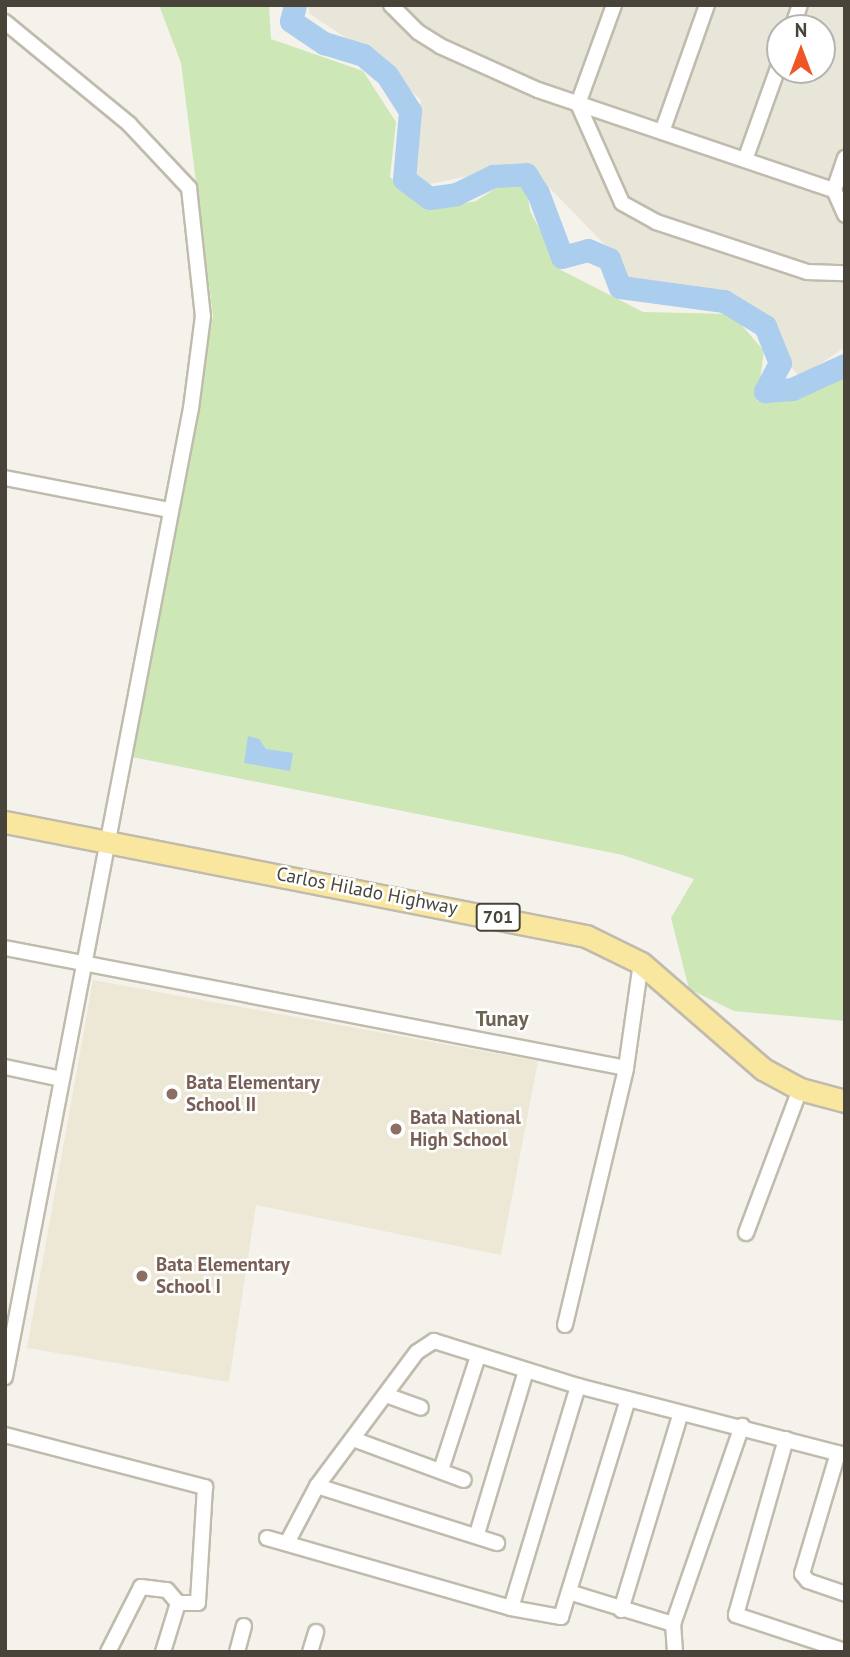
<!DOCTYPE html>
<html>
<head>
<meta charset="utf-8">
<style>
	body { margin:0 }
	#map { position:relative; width:850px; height:1657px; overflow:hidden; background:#f5f2eb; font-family:"PT Sans",sans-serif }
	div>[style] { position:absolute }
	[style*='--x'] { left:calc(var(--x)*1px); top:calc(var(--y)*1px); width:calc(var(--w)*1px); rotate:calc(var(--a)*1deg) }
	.residential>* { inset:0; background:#e8e5d9 }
	.education>* { inset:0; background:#ede8d5 }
	.green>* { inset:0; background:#cde7b6 }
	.water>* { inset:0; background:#abcdee }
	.river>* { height:23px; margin:-11.5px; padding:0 11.5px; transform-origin:11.5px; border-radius:11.5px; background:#abcdee }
	.roads { filter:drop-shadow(2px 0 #c0bbad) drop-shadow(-2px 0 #c0bbad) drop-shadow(0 2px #c0bbad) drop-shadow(0 -2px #c0bbad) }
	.minor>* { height:14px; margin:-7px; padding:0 7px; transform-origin:7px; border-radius:7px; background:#fff }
	.primary>* { height:21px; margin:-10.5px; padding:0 10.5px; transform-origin:10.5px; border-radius:10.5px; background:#fae79f }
	.dots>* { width:19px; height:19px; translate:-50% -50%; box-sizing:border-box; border:4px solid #fff; border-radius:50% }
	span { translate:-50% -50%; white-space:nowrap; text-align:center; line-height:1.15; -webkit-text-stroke:5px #fff; paint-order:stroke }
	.shield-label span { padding:2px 5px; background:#fff; border:2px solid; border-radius:5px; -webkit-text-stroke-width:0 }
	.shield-label { font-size:18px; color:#494439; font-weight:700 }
	.street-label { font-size:19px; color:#494439 }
	.education-label { font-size:19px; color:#785e54; font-weight:700 }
	.left { translate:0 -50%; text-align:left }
	.neighbourhood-label { font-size:21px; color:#6b6250; font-weight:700 }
	.frame { position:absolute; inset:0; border:7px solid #494439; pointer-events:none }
	.north { position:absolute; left:766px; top:14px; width:70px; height:70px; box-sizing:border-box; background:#fff; border:2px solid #b6b4b0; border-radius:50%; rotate:0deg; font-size:19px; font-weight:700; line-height:28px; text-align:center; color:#494439 }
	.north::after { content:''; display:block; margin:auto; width:24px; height:32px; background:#f05526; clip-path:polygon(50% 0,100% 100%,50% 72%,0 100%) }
</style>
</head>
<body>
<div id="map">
	<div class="residential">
		<div style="clip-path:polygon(evenodd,308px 5px,845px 5px,845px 347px,801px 377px,786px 363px,774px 324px,727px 294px,630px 282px,611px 251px,531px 169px,503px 169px,430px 184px,411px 173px,421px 100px,366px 51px,310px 14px,308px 5px,780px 28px,822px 28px,822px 70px,780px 70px,780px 28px)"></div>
	</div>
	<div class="education">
		<div style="clip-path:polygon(93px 980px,538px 1061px,501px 1255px,256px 1205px,229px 1382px,27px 1348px)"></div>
	</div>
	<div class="green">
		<div style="clip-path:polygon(159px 5px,269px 5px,271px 39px,363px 71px,396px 122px,390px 177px,426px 210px,476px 201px,507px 181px,526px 183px,530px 211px,561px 270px,643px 312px,732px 314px,764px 351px,757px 401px,810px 392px,845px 375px,845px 1021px,734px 1011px,689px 989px,671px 918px,694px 879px,623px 855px,127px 756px,213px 316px,181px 63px)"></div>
	</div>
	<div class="water">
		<div style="clip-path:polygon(248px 736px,259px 739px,266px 749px,293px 753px,290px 771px,244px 763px)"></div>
	</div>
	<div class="river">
		<div style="--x:295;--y:5;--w:16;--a:104"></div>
		<div style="--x:291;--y:21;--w:40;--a:34"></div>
		<div style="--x:324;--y:43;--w:41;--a:17.1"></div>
		<div style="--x:363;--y:55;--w:31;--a:40"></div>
		<div style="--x:387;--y:75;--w:43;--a:57.4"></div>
		<div style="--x:410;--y:111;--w:68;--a:95"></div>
		<div style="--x:404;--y:179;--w:31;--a:37"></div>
		<div style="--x:429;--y:198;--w:27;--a:-8"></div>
		<div style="--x:456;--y:194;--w:41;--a:-25.9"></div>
		<div style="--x:493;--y:176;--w:33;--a:-3"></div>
		<div style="--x:526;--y:174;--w:22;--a:58"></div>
		<div style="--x:538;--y:193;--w:68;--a:69.4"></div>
		<div style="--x:562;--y:257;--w:27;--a:-15"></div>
		<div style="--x:588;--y:250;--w:23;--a:23"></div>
		<div style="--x:609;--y:259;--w:30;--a:69"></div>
		<div style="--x:620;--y:287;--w:105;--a:7.7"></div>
		<div style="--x:724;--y:301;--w:48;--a:31.4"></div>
		<div style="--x:765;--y:326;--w:40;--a:68"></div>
		<div style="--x:780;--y:363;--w:32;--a:118"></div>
		<div style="--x:765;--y:391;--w:27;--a:-4"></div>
		<div style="--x:792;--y:389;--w:58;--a:-24.4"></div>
	</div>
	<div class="roads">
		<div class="minor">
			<div style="--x:391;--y:5;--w:38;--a:45"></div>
			<div style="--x:418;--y:32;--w:26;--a:32"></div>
			<div style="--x:440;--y:46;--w:107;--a:24.2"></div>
			<div style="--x:538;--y:90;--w:312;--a:18.7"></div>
			<div style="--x:834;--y:190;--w:27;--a:66"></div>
			<div style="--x:614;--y:5;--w:105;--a:110"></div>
			<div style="--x:578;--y:104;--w:108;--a:66"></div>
			<div style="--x:622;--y:203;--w:39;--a:29"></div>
			<div style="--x:656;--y:222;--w:159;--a:18.3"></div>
			<div style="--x:807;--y:272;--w:38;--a:2"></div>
			<div style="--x:5;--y:22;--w:161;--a:39.4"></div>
			<div style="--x:129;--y:124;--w:88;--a:46.8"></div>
			<div style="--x:189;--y:188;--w:129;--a:83.8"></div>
			<div style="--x:203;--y:316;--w:93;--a:97.4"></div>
			<div style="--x:191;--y:408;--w:987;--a:100.87"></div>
			<div style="--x:792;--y:28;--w:24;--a:-71"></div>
			<div style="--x:662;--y:132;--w:135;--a:-70.5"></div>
			<div style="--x:745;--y:160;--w:104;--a:-70.3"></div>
			<div style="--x:834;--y:190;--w:34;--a:-71"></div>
			<div style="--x:5;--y:478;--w:168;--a:11"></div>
			<div style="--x:5;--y:948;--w:632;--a:10.94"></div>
			<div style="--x:5;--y:1067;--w:57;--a:12.1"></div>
			<div style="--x:746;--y:1233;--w:154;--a:-69.4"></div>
			<div style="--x:565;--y:1325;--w:264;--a:-76.6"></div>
			<div style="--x:626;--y:1068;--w:106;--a:-81.9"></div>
			<div style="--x:386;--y:1395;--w:37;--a:20"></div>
			<div style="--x:5;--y:1435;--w:207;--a:14.6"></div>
			<div style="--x:205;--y:1487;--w:116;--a:93.5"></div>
			<div style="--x:198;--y:1603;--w:20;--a:180"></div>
			<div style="--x:178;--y:1603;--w:51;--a:107"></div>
			<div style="--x:353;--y:1439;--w:118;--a:20.3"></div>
			<div style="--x:786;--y:1439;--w:183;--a:105.9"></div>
			<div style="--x:736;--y:1615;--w:115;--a:18.3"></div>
			<div style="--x:838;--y:1453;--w:126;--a:106.6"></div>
			<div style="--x:802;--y:1574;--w:9;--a:49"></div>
			<div style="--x:808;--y:1581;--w:39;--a:19"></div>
			<div style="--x:441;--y:1470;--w:120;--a:-72"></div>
			<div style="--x:317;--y:1486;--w:189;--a:17.6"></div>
			<div style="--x:477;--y:1534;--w:170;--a:-73.3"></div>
			<div style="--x:267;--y:1538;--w:254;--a:16"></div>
			<div style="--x:511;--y:1608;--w:51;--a:10.2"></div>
			<div style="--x:561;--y:1617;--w:228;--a:-72.9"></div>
			<div style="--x:288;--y:1541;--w:62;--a:-62.2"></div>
			<div style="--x:317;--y:1486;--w:167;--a:-53.3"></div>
			<div style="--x:417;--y:1352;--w:20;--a:-33"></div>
			<div style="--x:434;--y:1341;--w:151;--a:17.4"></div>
			<div style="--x:578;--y:1386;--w:276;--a:14.5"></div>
			<div style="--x:572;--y:1593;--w:106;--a:17.1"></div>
			<div style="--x:511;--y:1608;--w:232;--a:-73.2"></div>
			<div style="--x:621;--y:1610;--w:206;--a:-73.1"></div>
			<div style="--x:108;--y:1652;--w:73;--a:-63.1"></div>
			<div style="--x:141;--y:1587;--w:26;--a:7"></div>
			<div style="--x:167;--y:1590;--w:17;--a:50"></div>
			<div style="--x:237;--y:1652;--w:27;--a:-75"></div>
			<div style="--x:310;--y:1652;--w:21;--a:-73"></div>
			<div style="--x:675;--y:1652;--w:28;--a:-94"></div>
			<div style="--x:673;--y:1624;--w:210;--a:-70.8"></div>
		</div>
		<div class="primary">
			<div style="--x:5;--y:822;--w:592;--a:11.1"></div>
			<div style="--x:586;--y:936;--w:61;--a:26.1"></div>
			<div style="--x:641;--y:963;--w:162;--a:41"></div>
			<div style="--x:763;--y:1069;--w:42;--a:28.4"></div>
			<div style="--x:800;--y:1089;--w:47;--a:14.9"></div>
		</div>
	</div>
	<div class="dots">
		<div style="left:172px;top:1094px;background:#8d6e63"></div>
		<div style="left:396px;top:1129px;background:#8d6e63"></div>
		<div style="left:142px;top:1276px;background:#8d6e63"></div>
	</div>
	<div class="shield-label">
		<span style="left:498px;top:917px">701</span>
	</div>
	<div class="street-label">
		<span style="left:367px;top:891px;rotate:11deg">Carlos Hilado Highway</span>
	</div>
	<div class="education-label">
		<span class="left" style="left:186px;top:1094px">Bata Elementary<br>School II</span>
		<span class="left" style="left:410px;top:1129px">Bata National<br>High School</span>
		<span class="left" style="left:156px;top:1276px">Bata Elementary<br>School I</span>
	</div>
	<div class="neighbourhood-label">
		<span style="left:502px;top:1019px">Tunay</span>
	</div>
	<div class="frame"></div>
	<div class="north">N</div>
</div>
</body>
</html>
